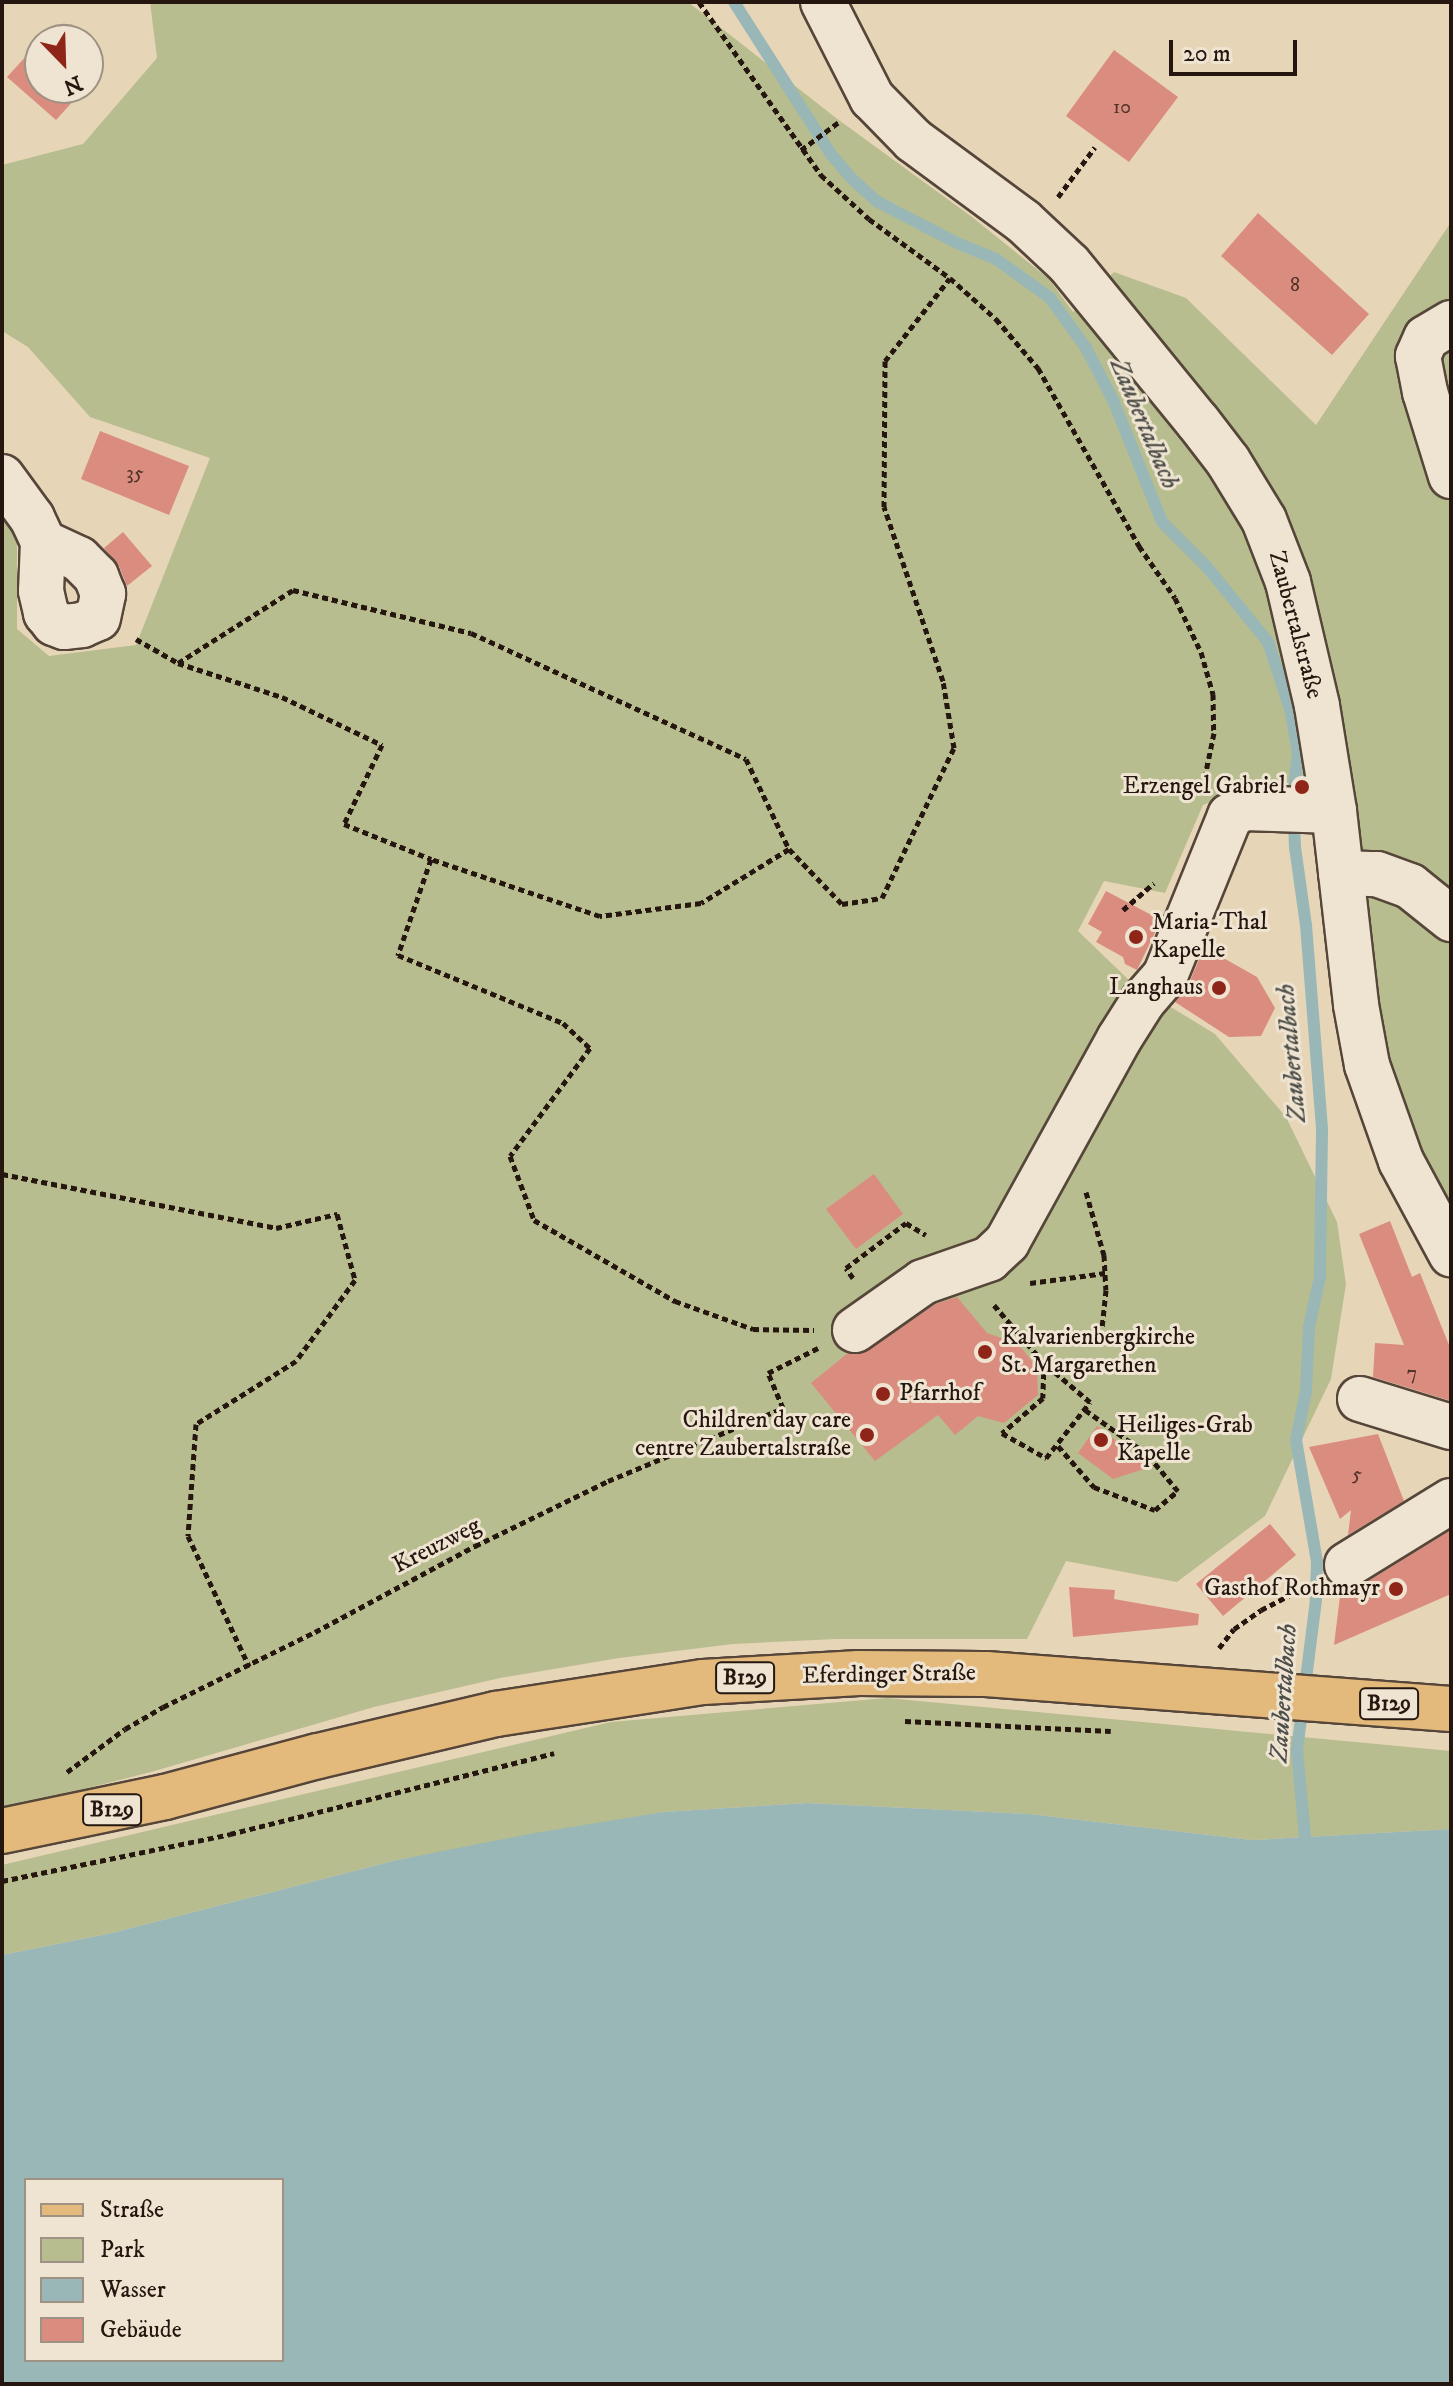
<!DOCTYPE html>
<html>
<head>
<meta charset="utf-8">
<style>
	body { margin:0 }
	#map { position:relative; width:1453px; height:2386px; overflow:hidden; background:#e7d5b8; font-family:"IM FELL DW Pica",serif }
	div>[style] { position:absolute }
	[style*='--x'] { left:calc(var(--x)*1px); top:calc(var(--y)*1px); width:calc(var(--w)*1px); rotate:calc(var(--a)*1deg) }
	.green>* { inset:0; background:#b7bd8e }
	.water>* { inset:0; background:#99b7b7 }
	.stream>* { height:12px; margin:-6px; padding:0 6px; transform-origin:6px; border-radius:6px; background:#99b7b7 }
	.building>* { inset:0; background:#da8d7e }
	.path>* { height:5px; margin-top:-2.5px; transform-origin:0; background:repeating-linear-gradient(90deg,#251710 0 6px,transparent 0 10px) }
	.roads { filter:drop-shadow(2px 0 #56463a) drop-shadow(-2px 0 #56463a) drop-shadow(0 2px #56463a) drop-shadow(0 -2px #56463a) }
	.minor>* { height:44px; margin:-22px; padding:0 22px; transform-origin:22px; border-radius:22px; background:#efe4d1 }
	.major>* { height:44px; margin:-22px; padding:0 22px; transform-origin:22px; border-radius:22px; background:#e4ba7c }
	.dots>* { width:22px; height:22px; translate:-50% -50%; box-sizing:border-box; border:4px solid #efe4d1; border-radius:50% }
	span { translate:-50% -50%; white-space:nowrap; text-align:center; line-height:1.15; -webkit-text-stroke:6px #efe4d1; paint-order:stroke }
	.number-label { font-size:20px; color:#52342c }
	.number-label span { -webkit-text-stroke-width:0 }
	.shield-label span { padding:2px 6px; background:#efe4d1; border:2px solid; border-radius:6px; -webkit-text-stroke-width:0 }
	.shield-label { font-size:22px; color:#251710; font-weight:700 }
	.street-label { font-size:24px; color:#251710 }
	.poi-label { font-size:24px; color:#251710 }
	.right { translate:-100% -50%; text-align:right }
	.left { translate:0 -50%; text-align:left }
	.water-label { font-size:26px; color:#4e4f4a; font-style:italic }
	.frame { position:absolute; inset:0; border:4px solid #251710; pointer-events:none }
	.legend { position:absolute; left:24px; top:2178px; width:260px; height:184px; box-sizing:border-box; background:#efe4d1; border:2px solid #9e9284; margin:0; padding:10px 14px; list-style:none; font-size:24px; color:#251710 }
	.legend li { display:flex; align-items:center; gap:16px; height:40px }
	.legend b { width:40px; border:2px solid #9e9284 }
	.north { position:absolute; left:24px; top:24px; width:80px; height:80px; box-sizing:border-box; background:#efe4d1; border:2px solid #9e9284; border-radius:50%; rotate:157deg; font-size:22px; font-weight:700; line-height:32px; text-align:center; color:#251710 }
	.north::after { content:''; display:block; margin:auto; width:28px; height:36px; background:#8f2418; clip-path:polygon(50% 0,100% 100%,50% 72%,0 100%) }
	.scale { position:absolute; left:1169px; top:40px; width:128px; height:36px; box-sizing:border-box; border:4px solid #251710; border-top:0; padding-left:10px; font-size:24px; line-height:28px; white-space:nowrap; color:#251710; -webkit-text-stroke:6px #efe4d1; paint-order:stroke }
</style>
</head>
<body>
<div id="map">
	<div class="green">
		<div style="clip-path:polygon(150px 2px,688px 2px,836px 118px,972px 217px,1049px 279px,1073px 312px,1114px 272px,1186px 298px,1316px 425px,1451px 222px,1451px 1214px,1423px 1162px,1393px 1083px,1379px 1013px,1357px 844px,1312px 782px,1257px 783px,1203px 805px,1165px 893px,1104px 881px,1078px 931px,1133px 984px,1215px 1034px,1286px 1117px,1337px 1222px,1346px 1284px,1331px 1379px,1265px 1516px,1177px 1582px,1066px 1561px,1027px 1639px,836px 1639px,733px 1644px,619px 1658px,500px 1678px,374px 1707px,151px 1772px,2px 1810px,2px 516px,17px 535px,17px 629px,49px 656px,136px 645px,210px 458px,90px 417px,28px 347px,2px 331px,2px 165px,83px 144px,157px 58px)"></div>
		<div style="clip-path:polygon(887px 1698px,1451px 1751px,1451px 1829px,1252px 1840px,1029px 1814px,807px 1803px,663px 1812px,397px 1860px,112px 1933px,2px 1955px,2px 1865px,611px 1722px)"></div>
	</div>
	<div class="water">
		<div style="clip-path:polygon(evenodd,807px 1803px,1029px 1814px,1252px 1840px,1451px 1829px,1451px 2384px,2px 2384px,2px 1955px,112px 1933px,397px 1860px,529px 1834px,663px 1812px,807px 1803px,26px 2180px,282px 2180px,282px 2360px,26px 2360px,26px 2180px)"></div>
	</div>
	<div class="stream">
		<div style="--x:734;--y:2;--w:180;--a:57.5"></div>
		<div style="--x:831;--y:154;--w:31;--a:50"></div>
		<div style="--x:851;--y:178;--w:36;--a:42"></div>
		<div style="--x:878;--y:202;--w:89;--a:27.4"></div>
		<div style="--x:957;--y:243;--w:42;--a:22.3"></div>
		<div style="--x:996;--y:259;--w:67;--a:35.8"></div>
		<div style="--x:1050;--y:298;--w:62;--a:54.2"></div>
		<div style="--x:1086;--y:348;--w:59;--a:62.6"></div>
		<div style="--x:1113;--y:400;--w:131;--a:68.1"></div>
		<div style="--x:1162;--y:522;--w:64;--a:45"></div>
		<div style="--x:1207;--y:567;--w:97;--a:50.9"></div>
		<div style="--x:1268;--y:642;--w:71;--a:71.8"></div>
		<div style="--x:1290;--y:709;--w:44;--a:79.5"></div>
		<div style="--x:1298;--y:752;--w:45;--a:96.3"></div>
		<div style="--x:1293;--y:797;--w:50;--a:87.7"></div>
		<div style="--x:1295;--y:847;--w:79;--a:82"></div>
		<div style="--x:1306;--y:925;--w:206;--a:85.5"></div>
		<div style="--x:1322;--y:1130;--w:147;--a:90.8"></div>
		<div style="--x:1320;--y:1277;--w:51;--a:102.4"></div>
		<div style="--x:1309;--y:1327;--w:64;--a:92.7"></div>
		<div style="--x:1306;--y:1391;--w:50;--a:101.5"></div>
		<div style="--x:1296;--y:1440;--w:124;--a:80.2"></div>
		<div style="--x:1317;--y:1562;--w:38;--a:92"></div>
		<div style="--x:1316;--y:1600;--w:151;--a:97.2"></div>
		<div style="--x:1297;--y:1750;--w:87;--a:84.7"></div>
	</div>
	<div class="building">
		<div style="clip-path:polygon(40px 41px,40px 88px,85px 88px,56px 120px,7px 77px)"></div>
		<div style="clip-path:polygon(1114px 50px,1178px 97px,1129px 162px,1066px 116px)"></div>
		<div style="clip-path:polygon(1258px 213px,1369px 314px,1332px 355px,1221px 256px)"></div>
		<div style="clip-path:polygon(100px 431px,189px 466px,169px 515px,81px 479px)"></div>
		<div style="clip-path:polygon(123px 532px,152px 566px,127px 586px,119px 566px,104px 548px)"></div>
		<div style="clip-path:polygon(1106px 891px,1161px 920px,1137px 970px,1125px 964px,1123px 957px,1096px 942px,1102px 932px,1088px 924px)"></div>
		<div style="clip-path:polygon(1204px 947px,1257px 977px,1275px 1008px,1261px 1036px,1229px 1037px,1175px 1002px,1188px 986px)"></div>
		<div style="clip-path:polygon(874px 1174px,903px 1214px,856px 1249px,826px 1209px)"></div>
		<div style="clip-path:polygon(1390px 1221px,1412px 1277px,1420px 1273px,1451px 1350px,1451px 1401px,1373px 1377px,1375px 1343px,1404px 1345px,1359px 1234px)"></div>
		<div style="clip-path:polygon(957px 1297px,987px 1333px,1018px 1344px,1037px 1367px,1038px 1395px,1004px 1423px,978px 1416px,955px 1435px,938px 1415px,875px 1461px,811px 1383px,848px 1353px,869px 1350px,935px 1304px)"></div>
		<div style="clip-path:polygon(1097px 1426px,1150px 1467px,1113px 1479px,1078px 1453px)"></div>
		<div style="clip-path:polygon(1378px 1434px,1404px 1501px,1348px 1535px,1351px 1510px,1340px 1519px,1309px 1447px)"></div>
		<div style="clip-path:polygon(1270px 1524px,1296px 1555px,1223px 1616px,1196px 1584px)"></div>
		<div style="clip-path:polygon(1451px 1530px,1451px 1594px,1334px 1645px,1341px 1588px,1360px 1586px)"></div>
		<div style="clip-path:polygon(1069px 1587px,1115px 1590px,1114px 1599px,1199px 1614px,1198px 1625px,1073px 1637px)"></div>
	</div>
	<div class="path">
		<div style="--x:699;--y:2;--w:212;--a:54.8"></div>
		<div style="--x:821;--y:175;--w:65;--a:42.5"></div>
		<div style="--x:869;--y:219;--w:100;--a:36.1"></div>
		<div style="--x:950;--y:278;--w:62;--a:41.7"></div>
		<div style="--x:996;--y:319;--w:65;--a:49.4"></div>
		<div style="--x:1038;--y:368;--w:205;--a:60.4"></div>
		<div style="--x:1139;--y:546;--w:63;--a:55.3"></div>
		<div style="--x:1175;--y:598;--w:60;--a:64.3"></div>
		<div style="--x:1201;--y:652;--w:44;--a:74.1"></div>
		<div style="--x:1213;--y:694;--w:39;--a:89"></div>
		<div style="--x:1214;--y:733;--w:49;--a:101.8"></div>
		<div style="--x:801;--y:150;--w:47;--a:-36.4"></div>
		<div style="--x:1058;--y:197;--w:62;--a:-53.5"></div>
		<div style="--x:136;--y:639;--w:48;--a:29.7"></div>
		<div style="--x:178;--y:663;--w:109;--a:18.1"></div>
		<div style="--x:282;--y:697;--w:111;--a:25.6"></div>
		<div style="--x:382;--y:745;--w:88;--a:115.7"></div>
		<div style="--x:344;--y:824;--w:94;--a:21.9"></div>
		<div style="--x:431;--y:859;--w:102;--a:109"></div>
		<div style="--x:398;--y:955;--w:178;--a:22.4"></div>
		<div style="--x:563;--y:1023;--w:37;--a:43"></div>
		<div style="--x:590;--y:1048;--w:134;--a:126.5"></div>
		<div style="--x:510;--y:1156;--w:68;--a:69.4"></div>
		<div style="--x:534;--y:1220;--w:163;--a:29.9"></div>
		<div style="--x:675;--y:1301;--w:83;--a:19.7"></div>
		<div style="--x:753;--y:1329;--w:61;--a:0.9"></div>
		<div style="--x:178;--y:663;--w:136;--a:-32.4"></div>
		<div style="--x:293;--y:590;--w:183;--a:13.6"></div>
		<div style="--x:471;--y:633;--w:302;--a:24.6"></div>
		<div style="--x:746;--y:759;--w:100;--a:64.5"></div>
		<div style="--x:789;--y:849;--w:103;--a:148.5"></div>
		<div style="--x:701;--y:903;--w:102;--a:172.7"></div>
		<div style="--x:600;--y:916;--w:178;--a:-161.4"></div>
		<div style="--x:789;--y:849;--w:76;--a:46.1"></div>
		<div style="--x:842;--y:904;--w:40;--a:-8.5"></div>
		<div style="--x:882;--y:898;--w:166;--a:-64.4"></div>
		<div style="--x:954;--y:748;--w:68;--a:-99.3"></div>
		<div style="--x:943;--y:681;--w:184;--a:-108.7"></div>
		<div style="--x:884;--y:507;--w:146;--a:-89.6"></div>
		<div style="--x:885;--y:361;--w:105;--a:-51.9"></div>
		<div style="--x:1123;--y:910;--w:41;--a:-41.1"></div>
		<div style="--x:2;--y:1174;--w:279;--a:11.1"></div>
		<div style="--x:276;--y:1228;--w:63;--a:-12.9"></div>
		<div style="--x:337;--y:1214;--w:68;--a:74.7"></div>
		<div style="--x:355;--y:1280;--w:100;--a:126.1"></div>
		<div style="--x:296;--y:1361;--w:118;--a:147.8"></div>
		<div style="--x:196;--y:1424;--w:112;--a:94.1"></div>
		<div style="--x:188;--y:1536;--w:144;--a:64.9"></div>
		<div style="--x:1086;--y:1192;--w:66;--a:74.1"></div>
		<div style="--x:1104;--y:1255;--w:35;--a:87"></div>
		<div style="--x:1106;--y:1290;--w:39;--a:96"></div>
		<div style="--x:853;--y:1278;--w:12;--a:-125"></div>
		<div style="--x:846;--y:1268;--w:75;--a:-36.9"></div>
		<div style="--x:906;--y:1223;--w:23;--a:31"></div>
		<div style="--x:1030;--y:1283;--w:76;--a:-7.6"></div>
		<div style="--x:994;--y:1305;--w:77;--a:49.2"></div>
		<div style="--x:1044;--y:1363;--w:35;--a:92"></div>
		<div style="--x:1043;--y:1398;--w:54;--a:139.5"></div>
		<div style="--x:1002;--y:1433;--w:51;--a:29.6"></div>
		<div style="--x:1046;--y:1458;--w:71;--a:-51.8"></div>
		<div style="--x:1090;--y:1402;--w:60;--a:-139.7"></div>
		<div style="--x:1058;--y:1446;--w:55;--a:48.7"></div>
		<div style="--x:1094;--y:1487;--w:65;--a:20.7"></div>
		<div style="--x:1155;--y:1510;--w:30;--a:-40"></div>
		<div style="--x:1178;--y:1491;--w:48;--a:-130"></div>
		<div style="--x:1147;--y:1454;--w:77;--a:-144.5"></div>
		<div style="--x:1219;--y:1648;--w:24;--a:-52"></div>
		<div style="--x:1234;--y:1629;--w:33;--a:-35"></div>
		<div style="--x:1261;--y:1610;--w:56;--a:-27.5"></div>
		<div style="--x:905;--y:1721;--w:206;--a:2.8"></div>
		<div style="--x:67;--y:1772;--w:72;--a:-36.6"></div>
		<div style="--x:125;--y:1729;--w:44;--a:-30.1"></div>
		<div style="--x:163;--y:1707;--w:169;--a:-26.3"></div>
		<div style="--x:315;--y:1632;--w:182;--a:-28.3"></div>
		<div style="--x:475;--y:1546;--w:148;--a:-26"></div>
		<div style="--x:608;--y:1481;--w:190;--a:-22.6"></div>
		<div style="--x:783;--y:1408;--w:38;--a:-113"></div>
		<div style="--x:768;--y:1373;--w:56;--a:-26.6"></div>
		<div style="--x:2;--y:1881;--w:233;--a:-11.6"></div>
		<div style="--x:230;--y:1834;--w:334;--a:-14"></div>
	</div>
	<div class="roads">
		<div class="minor">
			<div style="--x:823;--y:2;--w:108;--a:63"></div>
			<div style="--x:872;--y:98;--w:59;--a:45.7"></div>
			<div style="--x:913;--y:140;--w:137;--a:36.4"></div>
			<div style="--x:1023;--y:221;--w:63;--a:43.1"></div>
			<div style="--x:1069;--y:264;--w:204;--a:50.8"></div>
			<div style="--x:1198;--y:422;--w:49;--a:52.4"></div>
			<div style="--x:1228;--y:461;--w:69;--a:58.6"></div>
			<div style="--x:1264;--y:520;--w:66;--a:68.8"></div>
			<div style="--x:1288;--y:582;--w:127;--a:76.8"></div>
			<div style="--x:1317;--y:706;--w:106;--a:80.8"></div>
			<div style="--x:1334;--y:811;--w:195;--a:83.5"></div>
			<div style="--x:1356;--y:1005;--w:61;--a:79.6"></div>
			<div style="--x:1367;--y:1065;--w:102;--a:70.5"></div>
			<div style="--x:1401;--y:1161;--w:106;--a:61.7"></div>
			<div style="--x:1451;--y:323;--w:29;--a:149"></div>
			<div style="--x:1426;--y:338;--w:20;--a:114"></div>
			<div style="--x:1418;--y:356;--w:37;--a:79"></div>
			<div style="--x:1425;--y:392;--w:88;--a:72.8"></div>
			<div style="--x:2;--y:477;--w:51;--a:53.8"></div>
			<div style="--x:32;--y:518;--w:26;--a:65"></div>
			<div style="--x:43;--y:542;--w:49;--a:92.3"></div>
			<div style="--x:41;--y:591;--w:23;--a:77"></div>
			<div style="--x:46;--y:613;--w:13;--a:51"></div>
			<div style="--x:54;--y:623;--w:11;--a:22"></div>
			<div style="--x:64;--y:627;--w:18;--a:-6"></div>
			<div style="--x:82;--y:625;--w:17;--a:-24"></div>
			<div style="--x:98;--y:618;--w:25;--a:-78"></div>
			<div style="--x:103;--y:594;--w:19;--a:-111"></div>
			<div style="--x:96;--y:576;--w:24;--a:-135"></div>
			<div style="--x:79;--y:559;--w:40;--a:-155"></div>
			<div style="--x:1341;--y:873;--w:36;--a:2"></div>
			<div style="--x:1377;--y:874;--w:35;--a:20"></div>
			<div style="--x:1410;--y:886;--w:53;--a:38.8"></div>
			<div style="--x:855;--y:1330;--w:83;--a:-35.2"></div>
			<div style="--x:923;--y:1282;--w:70;--a:-19.2"></div>
			<div style="--x:989;--y:1259;--w:25;--a:-43"></div>
			<div style="--x:1007;--y:1242;--w:232;--a:-61.1"></div>
			<div style="--x:1119;--y:1039;--w:45;--a:-57.7"></div>
			<div style="--x:1143;--y:1001;--w:33;--a:-49"></div>
			<div style="--x:1165;--y:976;--w:173;--a:-67.9"></div>
			<div style="--x:1230;--y:816;--w:16;--a:-30"></div>
			<div style="--x:1244;--y:808;--w:90;--a:1.9"></div>
			<div style="--x:1360;--y:1399;--w:95;--a:17.1"></div>
			<div style="--x:1347;--y:1565;--w:122;--a:-31.6"></div>
		</div>
		<div class="major">
			<div style="--x:2;--y:1831;--w:167;--a:-11.8"></div>
			<div style="--x:165;--y:1797;--w:158;--a:-15"></div>
			<div style="--x:318;--y:1756;--w:183;--a:-13.3"></div>
			<div style="--x:496;--y:1714;--w:209;--a:-8.8"></div>
			<div style="--x:703;--y:1682;--w:156;--a:-3.3"></div>
			<div style="--x:859;--y:1673;--w:127;--a:0.5"></div>
			<div style="--x:986;--y:1674;--w:466;--a:4.3"></div>
		</div>
	</div>
	<div class="dots">
		<div style="left:1302px;top:787px;background:#8f2418"></div>
		<div style="left:1136px;top:937px;background:#8f2418"></div>
		<div style="left:1219px;top:988px;background:#8f2418"></div>
		<div style="left:985px;top:1352px;background:#8f2418"></div>
		<div style="left:883px;top:1394px;background:#8f2418"></div>
		<div style="left:867px;top:1435px;background:#8f2418"></div>
		<div style="left:1101px;top:1440px;background:#8f2418"></div>
		<div style="left:1396px;top:1589px;background:#8f2418"></div>
	</div>
	<div class="number-label">
		<span style="left:1122px;top:107px">10</span>
		<span style="left:1295px;top:285px">8</span>
		<span style="left:135px;top:473px">35</span>
		<span style="left:1412px;top:1373px">7</span>
		<span style="left:1357px;top:1474px">5</span>
	</div>
	<div class="shield-label">
		<span style="left:745px;top:1678px">B129</span>
		<span style="left:1389px;top:1704px">B129</span>
		<span style="left:112px;top:1810px">B129</span>
	</div>
	<div class="street-label">
		<span style="left:1295px;top:625px;rotate:75deg">Zaubertalstraße</span>
		<span style="left:437px;top:1546px;rotate:-27deg">Kreuzweg</span>
		<span style="left:889px;top:1675px;rotate:-1deg">Eferdinger Straße</span>
	</div>
	<div class="poi-label">
		<span class="right" style="left:1286px;top:787px">Erzengel Gabriel</span>
		<span class="left" style="left:1152px;top:937px">Maria-Thal<br>Kapelle</span>
		<span class="right" style="left:1203px;top:988px">Langhaus</span>
		<span class="left" style="left:1001px;top:1352px">Kalvarienbergkirche<br>St. Margarethen</span>
		<span class="left" style="left:899px;top:1394px">Pfarrhof</span>
		<span class="right" style="left:851px;top:1435px">Children day care<br>centre Zaubertalstraße</span>
		<span class="left" style="left:1117px;top:1440px">Heiliges-Grab<br>Kapelle</span>
		<span class="right" style="left:1380px;top:1589px">Gasthof Rothmayr</span>
	</div>
	<div class="water-label">
		<span style="left:1144px;top:424px;rotate:67deg">Zaubertalbach</span>
		<span style="left:1292px;top:1053px;rotate:-95deg">Zaubertalbach</span>
		<span style="left:1284px;top:1693px;rotate:-86deg">Zaubertalbach</span>
	</div>
	<div class="frame"></div>
	<ul class="legend">
	<li><b style="height:10px;background:#e4ba7c"></b>Straße</li>
	<li><b style="height:22px;background:#b7bd8e"></b>Park</li>
	<li><b style="height:22px;background:#99b7b7"></b>Wasser</li>
	<li><b style="height:22px;background:#da8d7e"></b>Gebäude</li>
	</ul>
	<div class="north">N</div>
	<div class="scale">20 m</div>
</div>
</body>
</html>
